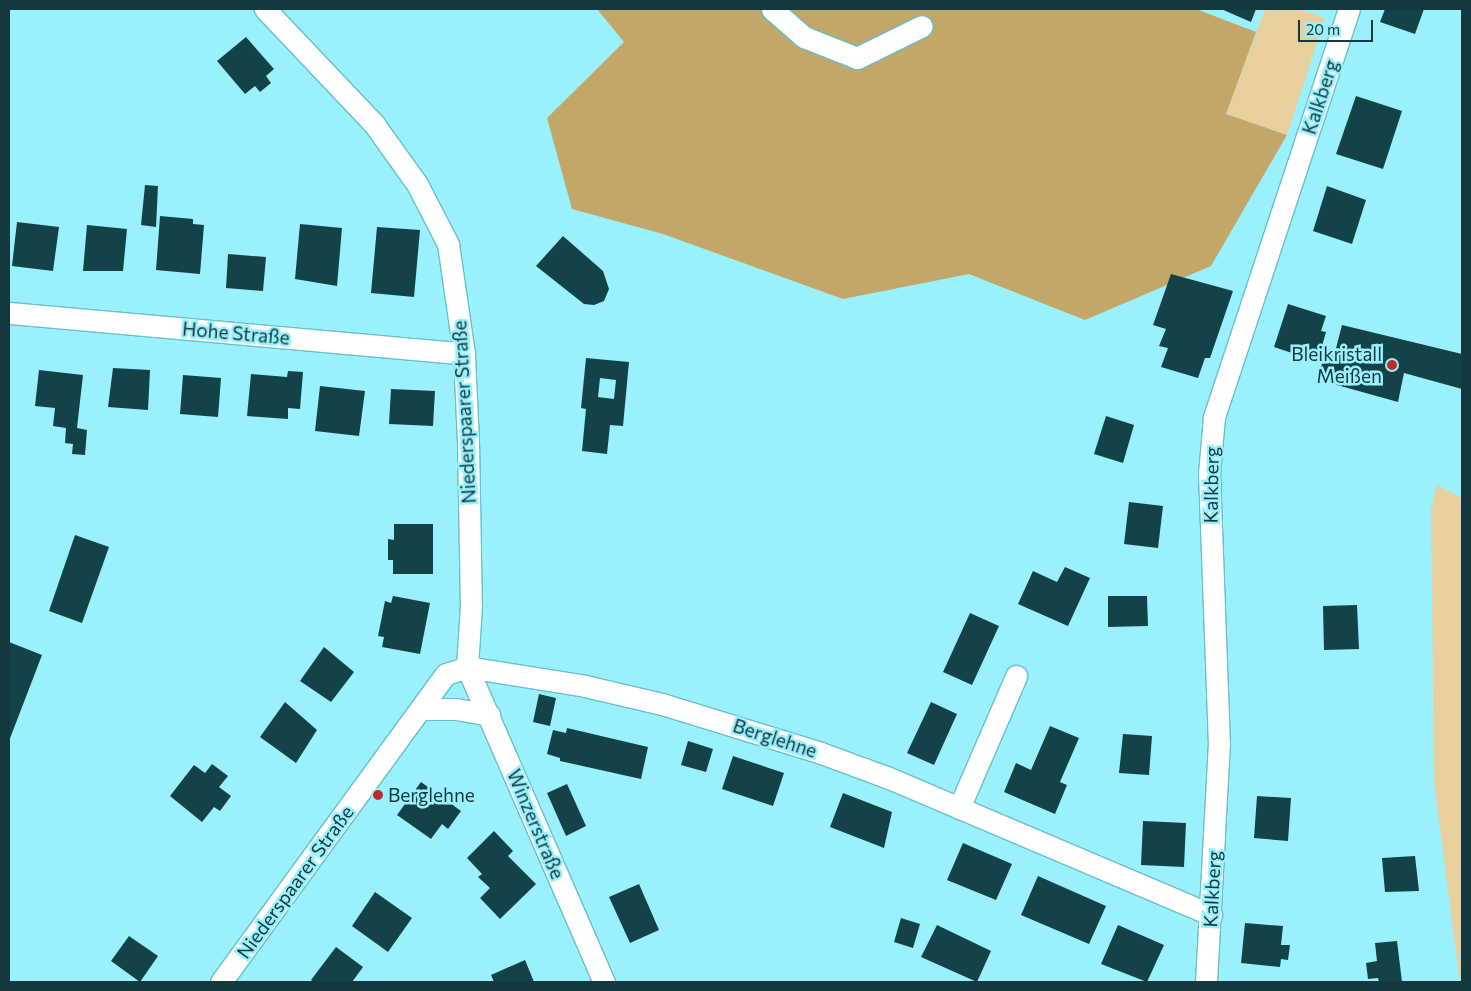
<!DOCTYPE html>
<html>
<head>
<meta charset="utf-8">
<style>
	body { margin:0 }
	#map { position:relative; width:1471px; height:991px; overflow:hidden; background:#9af0fc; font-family:Commissioner,sans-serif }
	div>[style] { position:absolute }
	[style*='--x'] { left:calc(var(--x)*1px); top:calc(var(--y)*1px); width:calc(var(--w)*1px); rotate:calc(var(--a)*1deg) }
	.green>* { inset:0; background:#e7d09d }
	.forest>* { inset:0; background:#c3a769 }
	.building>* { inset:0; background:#134349 }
	.roads { filter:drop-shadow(1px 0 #69bfca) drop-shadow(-1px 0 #69bfca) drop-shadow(0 1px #69bfca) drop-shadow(0 -1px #69bfca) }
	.minor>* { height:21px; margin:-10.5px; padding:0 10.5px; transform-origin:10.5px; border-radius:10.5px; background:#fff }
	.dots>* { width:14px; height:14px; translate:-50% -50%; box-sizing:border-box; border:2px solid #9af0fc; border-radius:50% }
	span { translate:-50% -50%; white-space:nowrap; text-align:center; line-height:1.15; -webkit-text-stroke:5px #9af0fc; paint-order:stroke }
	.street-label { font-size:19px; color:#13383d }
	.poi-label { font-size:19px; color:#13383d }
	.right { translate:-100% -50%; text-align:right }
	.left { translate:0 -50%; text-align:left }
	.frame { position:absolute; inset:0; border:10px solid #13383d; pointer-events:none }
	.scale { position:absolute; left:1298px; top:20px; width:75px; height:22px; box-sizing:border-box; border:2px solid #13383d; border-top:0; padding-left:6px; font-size:15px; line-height:18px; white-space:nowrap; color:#13383d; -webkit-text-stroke:4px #9af0fc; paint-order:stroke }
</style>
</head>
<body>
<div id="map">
	<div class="green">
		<div style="clip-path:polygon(1265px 9px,1298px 9px,1325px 18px,1287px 135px,1226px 114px)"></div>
		<div style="clip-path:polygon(1437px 485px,1462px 498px,1462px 982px,1460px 982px,1434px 783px,1431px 509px)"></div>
	</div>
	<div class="forest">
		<div style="clip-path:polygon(597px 9px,1196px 9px,1256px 32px,1226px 114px,1287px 135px,1211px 266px,1085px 320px,969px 274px,843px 299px,663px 234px,572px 209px,547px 118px,624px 42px)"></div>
	</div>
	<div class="building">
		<div style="clip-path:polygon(1221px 9px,1256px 9px,1251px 22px)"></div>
		<div style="clip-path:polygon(1385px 9px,1424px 9px,1415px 34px,1380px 22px)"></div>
		<div style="clip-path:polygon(246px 37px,274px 69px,266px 76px,271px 83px,260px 92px,255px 86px,245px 94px,217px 61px)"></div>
		<div style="clip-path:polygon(1356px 96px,1402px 111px,1383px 169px,1336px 154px)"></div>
		<div style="clip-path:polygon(145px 185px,158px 186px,156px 227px,141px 225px)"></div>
		<div style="clip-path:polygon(1327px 186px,1366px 200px,1352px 244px,1313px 231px)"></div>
		<div style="clip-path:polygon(160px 216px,193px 219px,193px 224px,204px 225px,200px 274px,156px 270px)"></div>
		<div style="clip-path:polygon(17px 222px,59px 227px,53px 271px,12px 266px)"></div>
		<div style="clip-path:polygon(300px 224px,342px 228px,337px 286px,295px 279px)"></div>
		<div style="clip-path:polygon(87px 225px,127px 229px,123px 271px,83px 271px)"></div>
		<div style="clip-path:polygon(377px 227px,420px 230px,414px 297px,371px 293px)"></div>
		<div style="clip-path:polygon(563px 236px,603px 271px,609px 289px,604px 301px,594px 305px,584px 304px,536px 266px)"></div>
		<div style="clip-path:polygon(228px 254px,266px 257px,263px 291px,226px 288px)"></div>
		<div style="clip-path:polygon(1171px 274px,1233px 291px,1210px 358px,1205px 358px,1198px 378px,1161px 367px,1168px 348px,1159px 346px,1166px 329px,1153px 325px)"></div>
		<div style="clip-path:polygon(1288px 304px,1326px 316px,1321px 331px,1326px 332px,1320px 353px,1313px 350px,1310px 359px,1274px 347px)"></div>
		<div style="clip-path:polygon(1342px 325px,1462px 354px,1462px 389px,1404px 373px,1398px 402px,1319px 380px,1324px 352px,1334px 356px)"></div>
		<div style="clip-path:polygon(evenodd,586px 358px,629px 362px,623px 426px,610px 425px,607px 454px,582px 451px,586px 409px,581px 408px,586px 358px,600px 378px,616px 380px,614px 399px,598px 397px,600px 378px)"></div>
		<div style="clip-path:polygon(113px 368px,150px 370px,148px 410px,108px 407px)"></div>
		<div style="clip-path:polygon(39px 370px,83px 375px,77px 428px,87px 430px,85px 455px,72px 454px,73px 444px,65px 443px,66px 428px,53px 426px,55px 408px,35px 406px)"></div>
		<div style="clip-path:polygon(288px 371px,303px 372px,300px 409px,288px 408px,288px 419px,247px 416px,251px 374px,287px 377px)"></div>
		<div style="clip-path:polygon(183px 375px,221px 378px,218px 417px,180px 414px)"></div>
		<div style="clip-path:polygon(320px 386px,365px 391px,359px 436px,315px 431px)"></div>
		<div style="clip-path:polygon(391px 389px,435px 391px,433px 426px,389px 424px)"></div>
		<div style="clip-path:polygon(1106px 416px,1134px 425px,1123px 463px,1094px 454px)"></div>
		<div style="clip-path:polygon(1129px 502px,1163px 506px,1158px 548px,1124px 544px)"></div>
		<div style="clip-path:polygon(394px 524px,433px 524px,433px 574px,393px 574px,393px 560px,388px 560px,388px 539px,394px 540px)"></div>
		<div style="clip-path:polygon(75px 535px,109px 547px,82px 623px,49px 611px)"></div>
		<div style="clip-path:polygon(1065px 567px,1090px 578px,1068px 626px,1018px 604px,1033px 571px,1057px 582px)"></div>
		<div style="clip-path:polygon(393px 596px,430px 603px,420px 654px,382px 647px,384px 637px,378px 636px,385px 601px,391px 603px)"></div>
		<div style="clip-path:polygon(1108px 596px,1147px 596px,1148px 626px,1108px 627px)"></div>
		<div style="clip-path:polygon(1357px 605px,1359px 649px,1324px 650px,1323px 606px)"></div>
		<div style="clip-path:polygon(970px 613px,999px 626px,972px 685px,943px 672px)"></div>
		<div style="clip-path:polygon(9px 642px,42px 655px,9px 741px)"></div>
		<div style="clip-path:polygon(324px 647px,354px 672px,331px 702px,300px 681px)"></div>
		<div style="clip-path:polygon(539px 694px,556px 698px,550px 726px,533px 722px)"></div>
		<div style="clip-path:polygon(285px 702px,317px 730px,296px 763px,260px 737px)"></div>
		<div style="clip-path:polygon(931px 702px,957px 714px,934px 765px,907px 753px)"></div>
		<div style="clip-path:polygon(1050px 726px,1079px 738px,1060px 782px,1067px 785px,1055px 814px,1004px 792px,1016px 763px,1031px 770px)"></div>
		<div style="clip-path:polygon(567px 728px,648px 747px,641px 779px,560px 761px,560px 758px,547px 754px,553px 730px,566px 733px)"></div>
		<div style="clip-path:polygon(1123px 734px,1152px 736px,1149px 775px,1119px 773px)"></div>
		<div style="clip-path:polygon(688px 741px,713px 749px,706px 772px,681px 765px)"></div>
		<div style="clip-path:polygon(733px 756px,784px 773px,773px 806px,722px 789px)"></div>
		<div style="clip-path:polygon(212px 764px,228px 776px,219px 787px,231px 796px,220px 811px,214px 807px,202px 822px,170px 796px,194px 765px,205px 773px)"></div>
		<div style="clip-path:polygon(421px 782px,461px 811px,448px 829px,442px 824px,431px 839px,397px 815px)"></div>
		<div style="clip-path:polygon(567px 784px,586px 826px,566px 836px,547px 793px)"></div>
		<div style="clip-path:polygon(843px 793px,892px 812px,884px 848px,830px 827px)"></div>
		<div style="clip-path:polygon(1257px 796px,1291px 798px,1288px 841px,1254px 838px)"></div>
		<div style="clip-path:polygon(1143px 821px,1186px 823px,1184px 867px,1141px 865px)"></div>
		<div style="clip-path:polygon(494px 831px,513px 851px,508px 856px,536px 884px,500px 919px,480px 898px,490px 888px,478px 877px,482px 874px,467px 858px)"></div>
		<div style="clip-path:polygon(963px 843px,1012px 864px,996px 900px,947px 880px)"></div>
		<div style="clip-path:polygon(1415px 856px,1419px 891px,1385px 892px,1382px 858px)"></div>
		<div style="clip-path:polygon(1038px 876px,1106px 906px,1089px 944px,1021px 915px)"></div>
		<div style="clip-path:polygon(639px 884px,659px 930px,630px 943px,609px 897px)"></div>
		<div style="clip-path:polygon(375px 892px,412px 918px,388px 952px,352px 926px)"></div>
		<div style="clip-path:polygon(901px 918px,920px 924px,913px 948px,894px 942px)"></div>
		<div style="clip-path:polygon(1245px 923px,1283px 926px,1281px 945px,1290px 945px,1288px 960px,1281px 959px,1280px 967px,1241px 963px)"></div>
		<div style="clip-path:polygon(937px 925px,991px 951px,977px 982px,921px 957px)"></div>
		<div style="clip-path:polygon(1118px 925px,1164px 945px,1147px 982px,1101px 964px)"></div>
		<div style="clip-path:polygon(129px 936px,158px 956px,140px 982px,111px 961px)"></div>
		<div style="clip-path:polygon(1397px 941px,1402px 982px,1379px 982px,1378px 978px,1368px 979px,1366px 963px,1377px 961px,1375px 943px)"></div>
		<div style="clip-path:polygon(336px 947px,363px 967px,352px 982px,314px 982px,311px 980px)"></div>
		<div style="clip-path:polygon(525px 960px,534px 982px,494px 982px,491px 975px)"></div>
	</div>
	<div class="roads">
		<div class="minor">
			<div style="--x:265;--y:9;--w:158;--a:46.5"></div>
			<div style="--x:374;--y:124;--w:74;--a:54.4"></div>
			<div style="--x:417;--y:184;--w:68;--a:62.7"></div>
			<div style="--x:448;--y:244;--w:111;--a:81.7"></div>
			<div style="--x:464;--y:354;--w:87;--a:87.4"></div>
			<div style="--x:468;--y:441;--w:164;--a:89"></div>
			<div style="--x:471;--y:605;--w:62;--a:93.7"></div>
			<div style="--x:772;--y:9;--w:43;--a:41.2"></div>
			<div style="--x:804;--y:37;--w:57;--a:21.6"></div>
			<div style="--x:857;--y:58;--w:72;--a:-26.2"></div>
			<div style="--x:9;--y:313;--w:457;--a:5.1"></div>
			<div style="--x:467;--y:667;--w:120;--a:9.1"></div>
			<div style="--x:585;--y:686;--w:79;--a:13.2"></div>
			<div style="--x:662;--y:704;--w:166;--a:17.1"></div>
			<div style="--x:821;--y:753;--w:72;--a:20.2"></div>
			<div style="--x:889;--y:778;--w:350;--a:23"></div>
			<div style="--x:467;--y:667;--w:344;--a:66.5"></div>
			<div style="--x:423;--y:709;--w:33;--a:0"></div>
			<div style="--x:456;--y:709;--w:34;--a:10"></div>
			<div style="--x:959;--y:808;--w:144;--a:-66.6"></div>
			<div style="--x:221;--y:982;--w:381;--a:-53.9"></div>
			<div style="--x:446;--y:674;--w:22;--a:-18"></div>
			<div style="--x:1206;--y:982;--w:237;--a:-86.9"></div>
			<div style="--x:1219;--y:745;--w:271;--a:-92.1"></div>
			<div style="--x:1209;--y:474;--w:57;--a:-85"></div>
			<div style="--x:1214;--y:417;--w:430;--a:-71.7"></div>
		</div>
	</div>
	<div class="dots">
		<div style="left:1392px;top:365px;background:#ba2b2a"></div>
		<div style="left:378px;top:795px;background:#ba2b2a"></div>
	</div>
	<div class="street-label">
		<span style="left:1320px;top:97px;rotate:-72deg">Kalkberg</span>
		<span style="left:236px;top:333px;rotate:5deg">Hohe Straße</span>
		<span style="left:464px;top:412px;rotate:-93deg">Niederspaarer Straße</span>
		<span style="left:1211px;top:485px;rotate:-89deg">Kalkberg</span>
		<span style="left:775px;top:738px;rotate:18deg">Berglehne</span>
		<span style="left:536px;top:824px;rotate:67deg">Winzerstraße</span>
		<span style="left:295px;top:882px;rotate:-54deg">Niederspaarer Straße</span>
		<span style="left:1212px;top:889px;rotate:-87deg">Kalkberg</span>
	</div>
	<div class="poi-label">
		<span class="right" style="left:1382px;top:365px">Bleikristall<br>Meißen</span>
		<span class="left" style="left:388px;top:795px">Berglehne</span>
	</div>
	<div class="frame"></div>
	<div class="scale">20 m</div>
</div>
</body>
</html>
